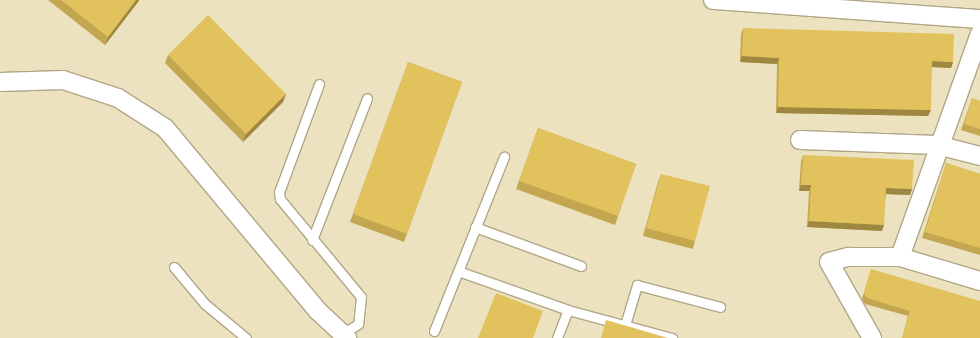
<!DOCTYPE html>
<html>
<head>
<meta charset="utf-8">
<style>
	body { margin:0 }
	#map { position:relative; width:980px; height:338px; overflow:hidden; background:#ede2bf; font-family:Literata,serif }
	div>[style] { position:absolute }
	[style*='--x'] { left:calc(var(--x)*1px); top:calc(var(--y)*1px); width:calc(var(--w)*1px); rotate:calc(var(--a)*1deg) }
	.roads { filter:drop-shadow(1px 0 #b1a685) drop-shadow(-1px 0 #b1a685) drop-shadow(0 1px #b1a685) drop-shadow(0 -1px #b1a685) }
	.lane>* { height:9px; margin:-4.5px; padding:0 4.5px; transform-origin:4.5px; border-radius:4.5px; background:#fff }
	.street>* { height:18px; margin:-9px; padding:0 9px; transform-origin:9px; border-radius:9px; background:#fff }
	.wall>* { inset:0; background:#c2a750 }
	.shaded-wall>* { inset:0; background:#9e8841 }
	.building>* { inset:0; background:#e1c25d }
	span { translate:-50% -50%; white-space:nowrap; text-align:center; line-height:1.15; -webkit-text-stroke:4px #fff; paint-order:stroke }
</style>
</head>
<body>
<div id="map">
	<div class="roads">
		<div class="lane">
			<div style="--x:319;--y:84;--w:115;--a:110.3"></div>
			<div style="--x:279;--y:192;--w:7;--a:82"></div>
			<div style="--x:280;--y:199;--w:127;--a:50.4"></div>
			<div style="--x:361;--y:297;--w:27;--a:96"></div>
			<div style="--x:358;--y:324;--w:19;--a:148"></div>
			<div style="--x:475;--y:227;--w:113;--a:20.2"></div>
			<div style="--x:312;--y:240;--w:152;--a:-68.8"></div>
			<div style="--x:174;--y:267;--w:48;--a:50"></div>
			<div style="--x:205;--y:304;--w:53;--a:39.7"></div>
			<div style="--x:458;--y:271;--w:117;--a:19.5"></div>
			<div style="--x:568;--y:310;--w:108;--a:15.1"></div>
			<div style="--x:625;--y:325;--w:42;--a:-73.3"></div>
			<div style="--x:637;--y:285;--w:86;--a:14.8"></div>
			<div style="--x:434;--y:331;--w:188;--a:-68.1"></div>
			<div style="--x:557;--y:338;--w:30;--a:-69"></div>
		</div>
		<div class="street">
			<div style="--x:713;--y:0;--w:268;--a:4.1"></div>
			<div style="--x:0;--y:82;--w:63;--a:-1.8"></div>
			<div style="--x:63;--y:80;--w:58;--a:18.1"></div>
			<div style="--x:118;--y:98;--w:56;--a:32.6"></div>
			<div style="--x:165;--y:128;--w:239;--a:50.1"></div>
			<div style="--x:318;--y:311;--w:40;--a:43"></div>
			<div style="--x:800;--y:140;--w:137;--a:2.1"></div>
			<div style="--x:937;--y:145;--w:44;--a:14.3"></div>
			<div style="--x:900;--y:257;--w:237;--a:-70.3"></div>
			<div style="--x:872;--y:338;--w:87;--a:-119.5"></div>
			<div style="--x:829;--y:262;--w:20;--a:-15"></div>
			<div style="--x:848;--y:257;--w:52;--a:0"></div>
			<div style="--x:900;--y:257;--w:84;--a:16.7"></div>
		</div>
	</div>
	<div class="wall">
		<div style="clip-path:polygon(48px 0,139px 0,138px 2px,105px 45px)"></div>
		<div style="clip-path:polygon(743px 28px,953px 62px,951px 68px,932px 67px,928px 116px,776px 113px,777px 64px,740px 62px,741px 34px)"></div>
		<div style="clip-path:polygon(168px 55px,286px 94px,283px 102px,243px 142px,165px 63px)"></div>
		<div style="clip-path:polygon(408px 62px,462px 82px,404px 242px,350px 222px)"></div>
		<div style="clip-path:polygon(972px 98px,980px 101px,980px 136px,961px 130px)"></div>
		<div style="clip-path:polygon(538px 128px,636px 164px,615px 225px,516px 189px)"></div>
		<div style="clip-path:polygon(803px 155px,912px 189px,910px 195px,886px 194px,882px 231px,807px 227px,809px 191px,799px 191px,801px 161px)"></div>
		<div style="clip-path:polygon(946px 163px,980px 174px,980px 255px,922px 238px)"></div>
		<div style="clip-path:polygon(661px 174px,695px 241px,693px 249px,643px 236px,658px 182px)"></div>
		<div style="clip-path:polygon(871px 269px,980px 338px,902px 338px,908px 316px,865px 304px,862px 299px)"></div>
	</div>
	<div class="shaded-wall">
		<div style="clip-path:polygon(136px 0,139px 0,138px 2px,105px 45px,108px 37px)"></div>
		<div style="clip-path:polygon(742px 56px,779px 58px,777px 64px,740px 62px)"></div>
		<div style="clip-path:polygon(932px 61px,953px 62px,951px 68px,930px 67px)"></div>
		<div style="clip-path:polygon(286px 94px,283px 102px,243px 142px,246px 134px)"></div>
		<div style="clip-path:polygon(778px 107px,931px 110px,928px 116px,776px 113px)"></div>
		<div style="clip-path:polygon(801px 185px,811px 185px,809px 191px,799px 191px)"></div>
		<div style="clip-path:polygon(886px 188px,912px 189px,910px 195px,884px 194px)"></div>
		<div style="clip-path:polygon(809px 221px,884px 225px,882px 231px,807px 227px)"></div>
	</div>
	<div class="building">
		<div style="clip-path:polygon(61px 0,136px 0,108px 37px)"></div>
		<div style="clip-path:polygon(208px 15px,286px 94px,246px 134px,168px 55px)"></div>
		<div style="clip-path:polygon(743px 28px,954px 34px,953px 62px,932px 61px,931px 110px,778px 107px,779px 58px,742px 56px)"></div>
		<div style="clip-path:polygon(408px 62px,462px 82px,407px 234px,353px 214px)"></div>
		<div style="clip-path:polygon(972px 98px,980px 101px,980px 129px,964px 124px)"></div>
		<div style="clip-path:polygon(538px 128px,636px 164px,618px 216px,519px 181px)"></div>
		<div style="clip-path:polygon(803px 155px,914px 160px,912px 189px,886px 188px,884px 225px,809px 221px,811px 185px,801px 185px)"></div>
		<div style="clip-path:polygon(946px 163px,980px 174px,980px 248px,925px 232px)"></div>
		<div style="clip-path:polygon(661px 174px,710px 186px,695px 241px,646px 228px)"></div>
		<div style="clip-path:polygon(871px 269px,980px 301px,980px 338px,902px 338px,910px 311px,867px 298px,864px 293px)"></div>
		<div style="clip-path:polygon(496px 293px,543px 311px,533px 338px,478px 338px)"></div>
		<div style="clip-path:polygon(606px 320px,668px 338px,601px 338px)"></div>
	</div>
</div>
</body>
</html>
